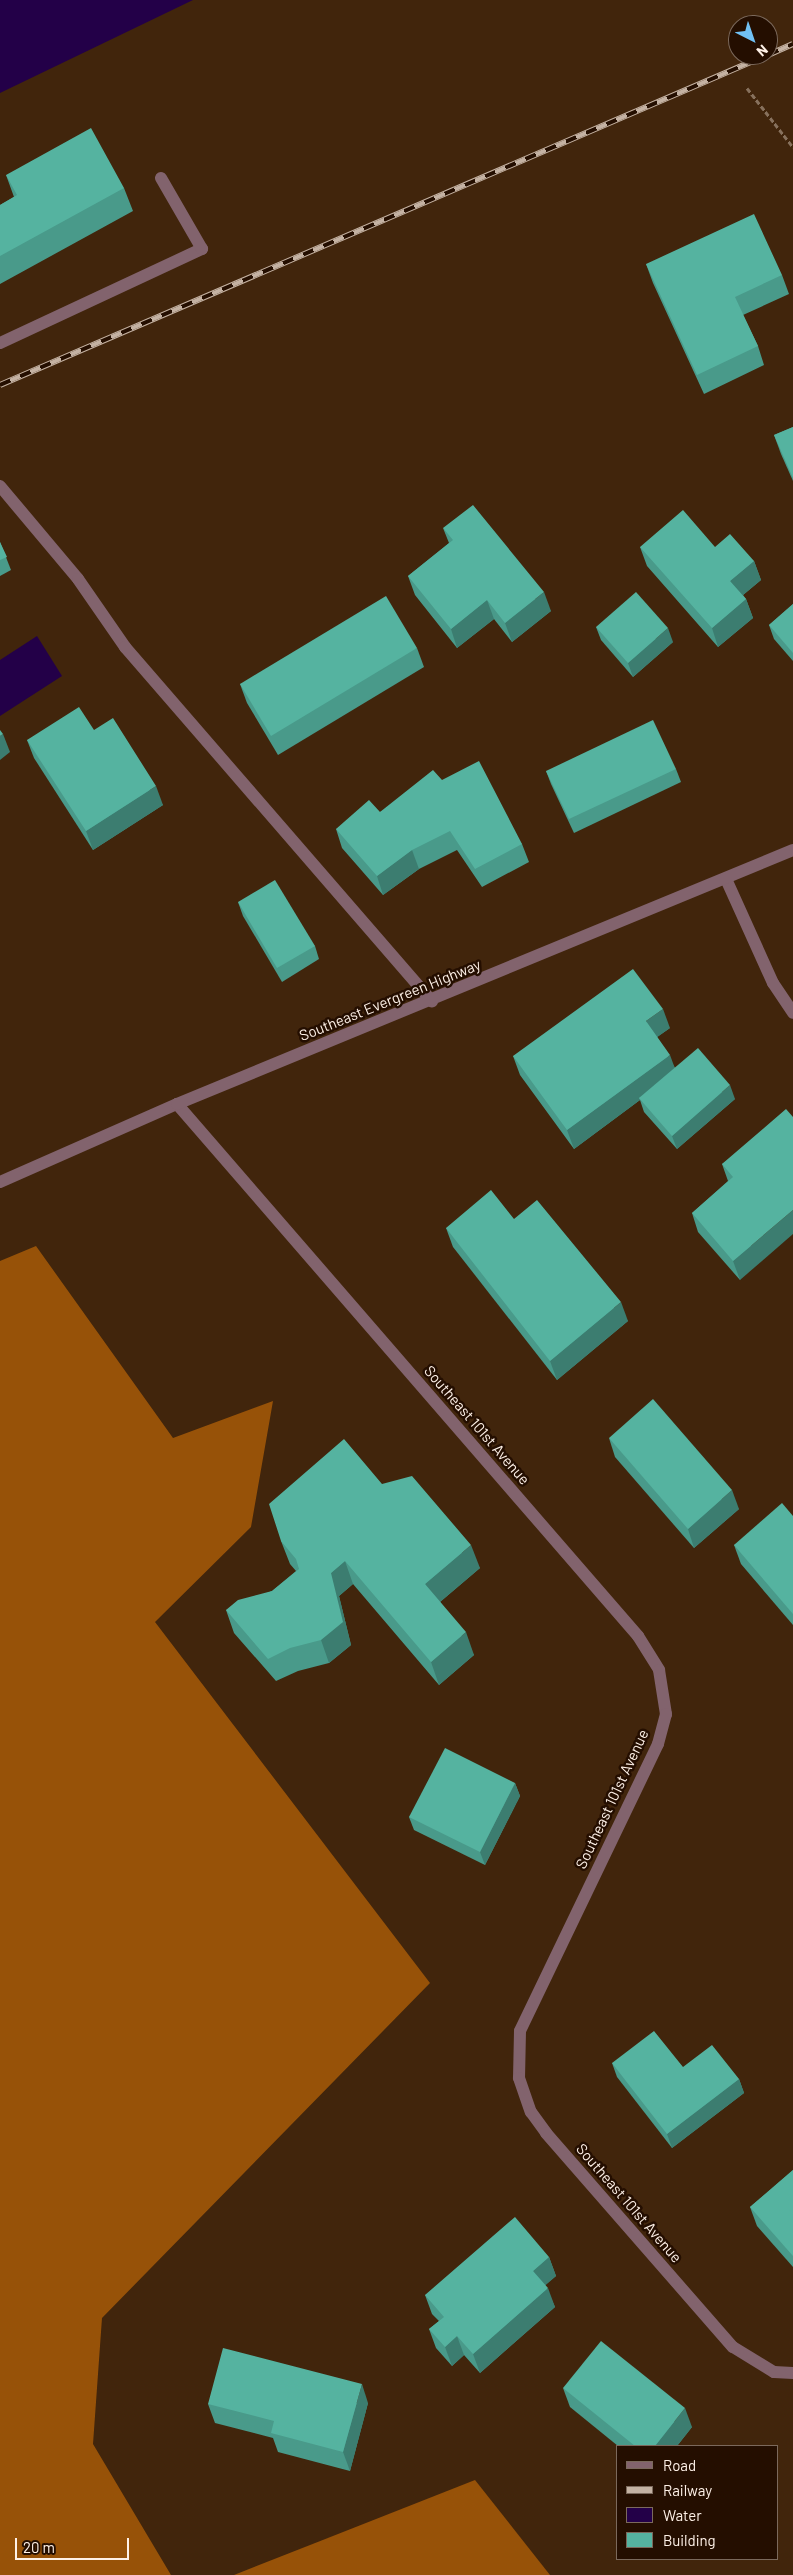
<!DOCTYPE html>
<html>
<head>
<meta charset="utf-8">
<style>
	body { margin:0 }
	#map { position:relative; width:793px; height:2575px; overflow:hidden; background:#41250c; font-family:Barlow,sans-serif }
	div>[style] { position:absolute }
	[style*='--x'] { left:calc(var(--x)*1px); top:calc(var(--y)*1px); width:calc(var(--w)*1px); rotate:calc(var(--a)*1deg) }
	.forest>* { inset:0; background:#975208 }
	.water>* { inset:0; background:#230048 }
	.path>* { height:3px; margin-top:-1.5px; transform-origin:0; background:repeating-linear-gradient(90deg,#87715d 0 5px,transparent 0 7.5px) }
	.service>* { height:12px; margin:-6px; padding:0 6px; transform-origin:6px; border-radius:6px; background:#82636d }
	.minor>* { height:12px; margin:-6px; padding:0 6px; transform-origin:6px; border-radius:6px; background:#82636d }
	.tertiary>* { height:12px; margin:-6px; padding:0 6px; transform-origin:6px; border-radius:6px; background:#82636d }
	.rail>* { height:5.5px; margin-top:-2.75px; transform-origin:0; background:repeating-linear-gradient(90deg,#240e00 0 11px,#c4b2a3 0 22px); box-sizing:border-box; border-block:1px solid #c4b2a3 }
	.wall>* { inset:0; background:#499a8a }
	.shaded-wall>* { inset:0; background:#3c7d70 }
	.building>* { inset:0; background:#55b3a0 }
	span { translate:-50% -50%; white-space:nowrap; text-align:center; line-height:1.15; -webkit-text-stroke:5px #240e00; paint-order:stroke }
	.street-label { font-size:15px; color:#fef1e7 }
	.legend { position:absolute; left:616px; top:2445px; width:162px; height:115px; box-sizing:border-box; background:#240e00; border:1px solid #7b695c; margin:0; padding:6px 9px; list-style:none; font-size:15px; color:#fef1e7 }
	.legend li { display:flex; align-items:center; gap:10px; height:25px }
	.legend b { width:25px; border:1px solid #7b695c }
	.north { position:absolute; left:728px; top:15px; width:50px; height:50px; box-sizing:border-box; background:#240e00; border:1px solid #7b695c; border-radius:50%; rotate:139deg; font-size:14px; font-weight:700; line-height:20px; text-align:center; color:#fef1e7 }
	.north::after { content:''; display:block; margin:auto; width:18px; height:22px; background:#71c1f4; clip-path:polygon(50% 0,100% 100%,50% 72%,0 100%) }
	.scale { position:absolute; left:15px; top:2538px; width:114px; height:22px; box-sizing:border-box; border:2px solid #fef1e7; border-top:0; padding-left:6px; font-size:15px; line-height:18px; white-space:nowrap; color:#fef1e7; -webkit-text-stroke:4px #240e00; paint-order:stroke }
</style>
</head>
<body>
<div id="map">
	<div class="forest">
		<div style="clip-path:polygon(36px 1246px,173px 1438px,273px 1401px,251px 1527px,155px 1622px,430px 1983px,102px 2318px,93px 2444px,171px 2575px,0 2575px,0 1261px)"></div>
		<div style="clip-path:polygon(475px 2480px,550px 2575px,234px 2575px)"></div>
	</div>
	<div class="water">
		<div style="clip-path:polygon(0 0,193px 0,0 93px)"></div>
		<div style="clip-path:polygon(37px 636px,62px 676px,0 716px,0 660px)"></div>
	</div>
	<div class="path">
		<div style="--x:747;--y:88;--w:75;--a:52.1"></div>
	</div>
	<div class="service">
		<div style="--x:0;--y:343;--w:223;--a:-25"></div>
		<div style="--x:202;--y:249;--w:82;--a:-120"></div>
		<div style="--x:0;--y:486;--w:121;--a:50"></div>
		<div style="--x:78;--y:579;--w:83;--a:55.3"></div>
		<div style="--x:125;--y:647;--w:469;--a:49.1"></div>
	</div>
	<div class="minor">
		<div style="--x:726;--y:879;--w:114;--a:65.7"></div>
		<div style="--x:773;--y:983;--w:36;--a:56"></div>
		<div style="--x:177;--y:1104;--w:704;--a:49.09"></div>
		<div style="--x:638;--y:1636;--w:40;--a:58"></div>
		<div style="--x:659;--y:1670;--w:45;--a:81"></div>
		<div style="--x:666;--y:1714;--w:31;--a:105"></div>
		<div style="--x:658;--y:1744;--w:318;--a:115.7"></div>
		<div style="--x:520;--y:2031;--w:47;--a:91.2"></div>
		<div style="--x:519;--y:2078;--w:36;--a:71"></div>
		<div style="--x:531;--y:2112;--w:26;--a:54"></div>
		<div style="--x:546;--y:2133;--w:284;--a:48.9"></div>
		<div style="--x:733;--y:2347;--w:48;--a:31.4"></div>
		<div style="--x:774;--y:2372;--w:19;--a:3"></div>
	</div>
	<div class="tertiary">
		<div style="--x:0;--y:1182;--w:193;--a:-23.8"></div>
		<div style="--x:177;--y:1104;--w:666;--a:-22.41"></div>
	</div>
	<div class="rail">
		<div style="--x:768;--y:55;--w:27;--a:-24"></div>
		<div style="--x:0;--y:385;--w:835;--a:-23.28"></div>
	</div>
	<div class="wall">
		<div style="clip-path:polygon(6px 175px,124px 188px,133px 211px,0 284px,0 205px,14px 197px)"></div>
		<div style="clip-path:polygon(646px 264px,782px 275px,789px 294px,743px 315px,758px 346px,764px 365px,704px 394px,653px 283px)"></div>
		<div style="clip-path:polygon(793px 427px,793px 481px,781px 454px,774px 435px)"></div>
		<div style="clip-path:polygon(443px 528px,551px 611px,512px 642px,494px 619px,457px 648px,415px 595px,408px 576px,449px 543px)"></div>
		<div style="clip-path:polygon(0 542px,11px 570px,0 576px)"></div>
		<div style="clip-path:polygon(640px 547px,715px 547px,754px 561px,761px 580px,743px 595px,746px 599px,753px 618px,718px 647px,647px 566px)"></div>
		<div style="clip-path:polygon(793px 604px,793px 661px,774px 639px,769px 625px)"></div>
		<div style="clip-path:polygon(596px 627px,673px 642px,633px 677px,601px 640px)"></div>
		<div style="clip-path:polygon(417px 648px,424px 667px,278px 755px,247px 703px,240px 684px)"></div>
		<div style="clip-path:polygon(94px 730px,163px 805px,93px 850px,34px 758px,27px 740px)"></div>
		<div style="clip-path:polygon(676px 769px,681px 782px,574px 833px,551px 784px,546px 771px)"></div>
		<div style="clip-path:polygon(442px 780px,522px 844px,529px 862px,482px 887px,457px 850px,419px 869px,383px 895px,342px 848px,336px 829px,380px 812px)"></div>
		<div style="clip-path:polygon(238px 902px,315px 946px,319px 959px,282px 982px,243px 916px)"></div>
		<div style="clip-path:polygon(670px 1028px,657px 1037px,675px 1068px,735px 1099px,677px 1149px,644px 1112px,640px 1100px,574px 1149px,520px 1075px,513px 1056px)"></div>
		<div style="clip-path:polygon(793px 1117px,740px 1280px,698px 1232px,692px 1213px,728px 1181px,722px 1164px)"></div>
		<div style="clip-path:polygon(514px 1219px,628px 1321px,557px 1380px,453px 1247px,446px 1228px)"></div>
		<div style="clip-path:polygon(609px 1438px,739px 1509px,694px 1548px,615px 1457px)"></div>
		<div style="clip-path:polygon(382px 1484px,480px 1568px,440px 1602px,474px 1655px,439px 1685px,353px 1584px,339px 1596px,351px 1645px,329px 1663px,298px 1671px,276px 1681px,234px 1633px,226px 1610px,272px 1591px,296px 1571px,290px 1564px,281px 1541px)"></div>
		<div style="clip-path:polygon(793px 1516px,793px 1625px,741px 1564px,734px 1545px)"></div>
		<div style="clip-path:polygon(515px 1783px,520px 1796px,485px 1865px,414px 1830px,409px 1817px)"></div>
		<div style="clip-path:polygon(612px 2063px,683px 2067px,739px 2079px,744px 2093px,672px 2148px,617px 2077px)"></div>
		<div style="clip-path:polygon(793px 2170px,793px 2267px,757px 2226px,750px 2207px)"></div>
		<div style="clip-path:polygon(549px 2257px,556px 2276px,545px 2285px,555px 2307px,480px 2373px,464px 2355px,452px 2366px,436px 2348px,429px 2329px,439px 2321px,432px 2314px,425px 2295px)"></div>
		<div style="clip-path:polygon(563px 2388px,692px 2427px,677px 2446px,618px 2446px,570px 2407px)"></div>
		<div style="clip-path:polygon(368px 2403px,350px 2471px,278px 2452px,273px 2438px,215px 2423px,208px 2404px)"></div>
	</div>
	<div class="shaded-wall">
		<div style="clip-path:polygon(754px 561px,761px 580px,737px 600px,730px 581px)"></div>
		<div style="clip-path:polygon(544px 592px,551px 611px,512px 642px,505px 623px)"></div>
		<div style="clip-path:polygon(746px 599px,753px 618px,718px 647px,712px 628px)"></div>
		<div style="clip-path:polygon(487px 600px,494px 619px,457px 648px,451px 629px)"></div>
		<div style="clip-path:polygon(668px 628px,673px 642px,633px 677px,628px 663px)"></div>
		<div style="clip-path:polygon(3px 734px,10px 752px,0 760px,0 736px)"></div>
		<div style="clip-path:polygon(156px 786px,163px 805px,93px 850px,86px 831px)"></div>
		<div style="clip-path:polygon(412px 850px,419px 869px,383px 895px,377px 876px)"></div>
		<div style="clip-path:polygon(663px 1009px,670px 1028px,653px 1040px,646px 1021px)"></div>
		<div style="clip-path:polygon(670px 1055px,677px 1074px,639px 1098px,640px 1100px,574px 1149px,567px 1130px)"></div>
		<div style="clip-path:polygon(730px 1085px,735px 1099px,677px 1149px,672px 1136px)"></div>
		<div style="clip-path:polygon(793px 1210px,793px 1234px,740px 1280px,733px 1261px)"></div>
		<div style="clip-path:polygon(621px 1302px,628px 1321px,557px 1380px,550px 1361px)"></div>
		<div style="clip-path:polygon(732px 1490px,739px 1509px,694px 1548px,688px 1529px)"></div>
		<div style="clip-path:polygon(471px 1545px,480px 1568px,434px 1607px,425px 1584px)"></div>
		<div style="clip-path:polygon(345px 1561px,353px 1584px,339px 1596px,351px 1645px,329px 1663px,321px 1640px,331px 1573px)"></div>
		<div style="clip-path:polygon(466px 1632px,474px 1655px,439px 1685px,431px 1662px)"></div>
		<div style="clip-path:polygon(515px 1783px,520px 1796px,485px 1865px,480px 1852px)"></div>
		<div style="clip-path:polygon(739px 2079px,744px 2093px,672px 2148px,667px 2134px)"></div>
		<div style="clip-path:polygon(549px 2257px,556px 2276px,540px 2290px,533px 2271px)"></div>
		<div style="clip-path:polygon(548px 2288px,555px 2307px,480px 2373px,473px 2354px)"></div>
		<div style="clip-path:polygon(457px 2336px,464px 2355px,452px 2366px,445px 2347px)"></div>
		<div style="clip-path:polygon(362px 2384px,368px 2403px,350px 2471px,343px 2452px)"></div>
		<div style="clip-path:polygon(685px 2408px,692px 2427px,677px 2446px,655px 2446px)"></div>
	</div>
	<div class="building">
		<div style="clip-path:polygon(91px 128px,124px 188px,0 256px,0 205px,17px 195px,6px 175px)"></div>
		<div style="clip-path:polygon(754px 214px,782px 275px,735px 297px,758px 346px,697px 375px,646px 264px)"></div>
		<div style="clip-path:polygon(793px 427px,793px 478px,774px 435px)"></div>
		<div style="clip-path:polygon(473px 505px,544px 592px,505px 623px,487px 600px,451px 629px,408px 576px,453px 540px,443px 528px)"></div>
		<div style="clip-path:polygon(683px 510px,715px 547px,730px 534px,754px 561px,730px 581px,746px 599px,712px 628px,640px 547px)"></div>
		<div style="clip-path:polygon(0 542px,7px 557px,0 560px)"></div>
		<div style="clip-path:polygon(636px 592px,668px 628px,628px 663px,596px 627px)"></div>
		<div style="clip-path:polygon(386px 596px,417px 648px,271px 736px,240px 684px)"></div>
		<div style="clip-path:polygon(793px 604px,793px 653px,769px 625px)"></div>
		<div style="clip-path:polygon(79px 707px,94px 730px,113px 718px,156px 786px,86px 831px,27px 740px)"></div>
		<div style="clip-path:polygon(653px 720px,676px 769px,569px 819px,546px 771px)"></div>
		<div style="clip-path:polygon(0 730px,3px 734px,0 736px)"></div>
		<div style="clip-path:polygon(479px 761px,522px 844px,475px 869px,450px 831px,412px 850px,377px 876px,336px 829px,369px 800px,380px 812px,433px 770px,442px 780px)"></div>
		<div style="clip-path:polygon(275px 880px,315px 946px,277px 968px,238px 902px)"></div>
		<div style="clip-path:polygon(633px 969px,663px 1009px,646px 1021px,670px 1055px,567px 1130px,513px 1056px)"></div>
		<div style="clip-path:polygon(698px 1048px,730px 1085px,672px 1136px,639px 1098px)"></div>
		<div style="clip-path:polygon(786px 1109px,793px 1117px,793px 1210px,733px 1261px,692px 1213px,733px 1177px,722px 1164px)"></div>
		<div style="clip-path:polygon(491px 1190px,514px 1219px,537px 1200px,621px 1302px,550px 1361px,446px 1228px)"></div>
		<div style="clip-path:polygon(653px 1399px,732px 1490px,688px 1529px,609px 1438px)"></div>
		<div style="clip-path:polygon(344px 1439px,382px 1484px,412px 1476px,471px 1545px,425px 1584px,466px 1632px,431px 1662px,345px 1561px,331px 1573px,343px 1622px,321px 1640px,290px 1648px,268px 1659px,226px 1610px,238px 1600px,272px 1591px,299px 1569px,296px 1559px,281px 1541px,269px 1504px)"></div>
		<div style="clip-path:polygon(782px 1503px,793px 1516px,793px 1614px,734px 1545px)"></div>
		<div style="clip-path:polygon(445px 1748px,515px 1783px,480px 1852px,409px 1817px)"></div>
		<div style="clip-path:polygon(654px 2031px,683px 2067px,712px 2045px,739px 2079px,667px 2134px,612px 2063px)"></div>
		<div style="clip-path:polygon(793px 2170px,793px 2256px,750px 2207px)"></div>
		<div style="clip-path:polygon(515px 2217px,549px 2257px,533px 2271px,548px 2288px,473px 2354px,457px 2336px,445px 2347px,429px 2329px,444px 2317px,425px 2295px)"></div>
		<div style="clip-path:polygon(601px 2341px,685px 2408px,655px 2446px,635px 2446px,563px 2388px)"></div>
		<div style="clip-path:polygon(223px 2348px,362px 2384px,343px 2452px,271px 2433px,274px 2421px,208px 2404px)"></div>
	</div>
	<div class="street-label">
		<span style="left:390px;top:1000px;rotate:-22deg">Southeast Evergreen Highway</span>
		<span style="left:477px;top:1425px;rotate:49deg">Southeast 101st Avenue</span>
		<span style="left:612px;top:1799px;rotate:-65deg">Southeast 101st Avenue</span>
		<span style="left:629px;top:2203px;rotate:49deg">Southeast 101st Avenue</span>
	</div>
	<ul class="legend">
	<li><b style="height:6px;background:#82636d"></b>Road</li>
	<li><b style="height:6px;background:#c4b2a3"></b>Railway</li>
	<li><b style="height:14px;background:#230048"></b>Water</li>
	<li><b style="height:14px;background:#55b3a0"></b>Building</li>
	</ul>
	<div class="north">N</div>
	<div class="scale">20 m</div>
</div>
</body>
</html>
